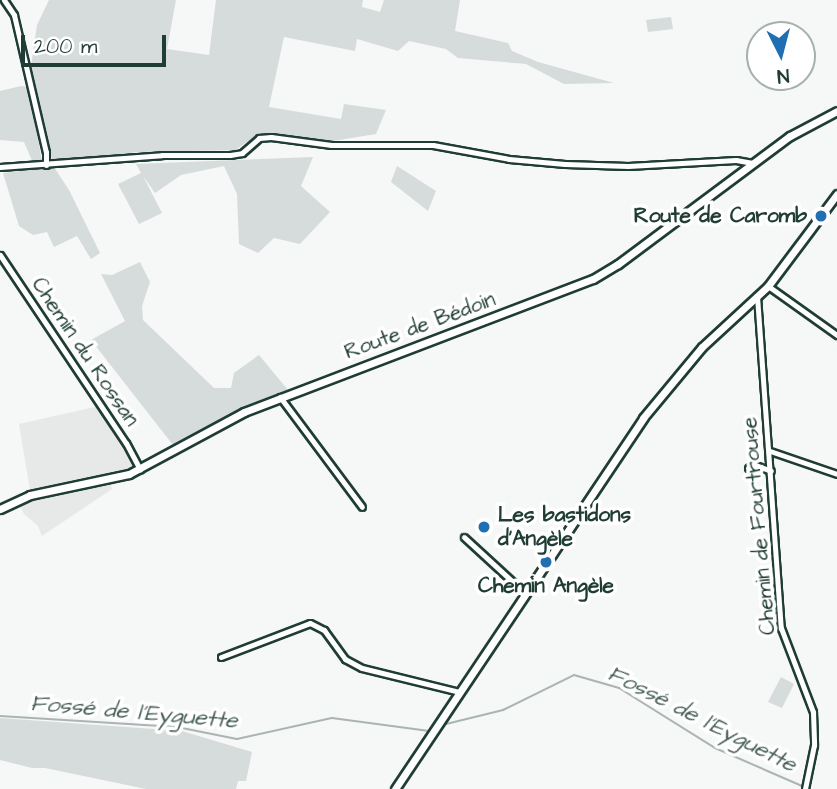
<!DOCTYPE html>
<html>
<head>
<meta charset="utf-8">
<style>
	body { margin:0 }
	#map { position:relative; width:837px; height:789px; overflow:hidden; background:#f6f7f7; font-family:"Architects Daughter",sans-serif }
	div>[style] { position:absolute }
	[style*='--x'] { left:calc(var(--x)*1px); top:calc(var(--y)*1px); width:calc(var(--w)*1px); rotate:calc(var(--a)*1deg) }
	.built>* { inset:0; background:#e6e9e8 }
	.green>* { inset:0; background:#d6dcdb }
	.stream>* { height:2px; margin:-1px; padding:0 1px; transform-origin:1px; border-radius:1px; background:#aab5b1 }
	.roads { filter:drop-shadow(2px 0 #1f3d34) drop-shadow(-2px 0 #1f3d34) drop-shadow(0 2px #1f3d34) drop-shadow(0 -2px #1f3d34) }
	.minor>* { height:5px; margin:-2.5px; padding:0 2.5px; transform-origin:2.5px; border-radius:2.5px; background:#fff }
	.secondary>* { height:7px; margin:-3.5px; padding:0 3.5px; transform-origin:3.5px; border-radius:3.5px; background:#fff }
	.dots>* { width:19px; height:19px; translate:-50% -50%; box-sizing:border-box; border:4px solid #fff; border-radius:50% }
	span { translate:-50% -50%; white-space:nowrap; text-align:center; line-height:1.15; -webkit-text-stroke:7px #fff; paint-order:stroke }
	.poi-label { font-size:21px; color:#1f3d34; font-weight:700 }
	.right { translate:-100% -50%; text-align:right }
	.left { translate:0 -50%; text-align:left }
	.street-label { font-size:21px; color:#1f3d34 }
	.water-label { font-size:23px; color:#49615a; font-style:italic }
	.north { position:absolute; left:746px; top:21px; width:70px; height:70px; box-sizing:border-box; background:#fff; border:2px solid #a5b1ae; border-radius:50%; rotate:174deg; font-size:19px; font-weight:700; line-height:28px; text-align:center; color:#1f3d34 }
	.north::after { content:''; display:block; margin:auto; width:24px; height:32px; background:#1f6fb2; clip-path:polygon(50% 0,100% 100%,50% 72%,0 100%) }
	.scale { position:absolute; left:21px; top:35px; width:145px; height:32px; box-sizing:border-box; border:4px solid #1f3d34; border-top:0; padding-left:9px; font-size:21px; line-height:24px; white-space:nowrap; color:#1f3d34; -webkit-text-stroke:5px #fff; paint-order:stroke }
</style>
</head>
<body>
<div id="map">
	<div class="built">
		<div style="clip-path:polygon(99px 406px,133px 465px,121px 472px,84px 481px,30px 490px,19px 424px)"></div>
		<div style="clip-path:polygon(111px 485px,112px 489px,42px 536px,38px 526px,24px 514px,20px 506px,21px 503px,48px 495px)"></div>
	</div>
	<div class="green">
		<div style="clip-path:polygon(49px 0,176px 0,167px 49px,209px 55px,216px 0,363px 0,362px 7px,380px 12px,384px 0,460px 0,455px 31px,508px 43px,512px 51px,538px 62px,614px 83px,564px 84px,526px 64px,458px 58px,446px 49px,409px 41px,398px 51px,357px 39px,355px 51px,284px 37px,269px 107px,341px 119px,344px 104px,386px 110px,376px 134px,333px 141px,259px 134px,235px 150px,137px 152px,60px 162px,52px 160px,31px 67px,37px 25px)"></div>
		<div style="clip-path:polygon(671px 17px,673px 29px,648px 32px,646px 20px)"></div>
		<div style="clip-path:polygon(21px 86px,29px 87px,42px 162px,33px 163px,24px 142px,0 140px,0 91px)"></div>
		<div style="clip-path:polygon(313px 157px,301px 186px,330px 212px,300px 244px,274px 238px,258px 253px,239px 244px,237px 194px,224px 166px,181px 175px,155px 193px,143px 176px,162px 213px,139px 224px,118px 184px,141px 173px,136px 164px)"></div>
		<div style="clip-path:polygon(397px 166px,436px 191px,428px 211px,391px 182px)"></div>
		<div style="clip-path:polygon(54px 167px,69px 190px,100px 253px,91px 259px,77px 236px,54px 247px,47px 232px,33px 235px,19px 226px,3px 173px)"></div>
		<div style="clip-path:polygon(140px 262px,150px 282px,142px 306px,143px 320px,214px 388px,231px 388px,234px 373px,259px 355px,288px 390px,243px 407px,173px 445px,91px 340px,125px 321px,101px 274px,112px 275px)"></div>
		<div style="clip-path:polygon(781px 677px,794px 684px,782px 708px,768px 702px)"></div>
		<div style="clip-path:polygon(0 718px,182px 731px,252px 752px,246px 781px,238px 781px,236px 789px,146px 789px,45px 768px,32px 768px,0 760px)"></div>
	</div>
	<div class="stream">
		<div style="--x:0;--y:716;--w:177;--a:3.6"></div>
		<div style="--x:177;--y:727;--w:61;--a:11.3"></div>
		<div style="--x:237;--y:739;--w:97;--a:-12.5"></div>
		<div style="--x:332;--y:718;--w:98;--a:7.6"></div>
		<div style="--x:442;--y:725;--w:63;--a:-13.8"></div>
		<div style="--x:503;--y:710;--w:79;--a:-26.2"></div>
		<div style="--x:574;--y:675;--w:47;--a:16.1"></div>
		<div style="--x:619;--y:688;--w:113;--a:32"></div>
		<div style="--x:715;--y:748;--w:95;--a:23.6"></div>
	</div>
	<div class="roads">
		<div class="minor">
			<div style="--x:4;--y:0;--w:18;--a:56"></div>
			<div style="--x:14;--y:15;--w:141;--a:76.9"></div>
			<div style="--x:46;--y:152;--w:13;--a:90"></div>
			<div style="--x:0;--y:167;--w:162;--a:-4.2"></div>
			<div style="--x:162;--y:155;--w:68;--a:0"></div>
			<div style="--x:230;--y:155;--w:12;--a:-9"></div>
			<div style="--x:242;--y:153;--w:23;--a:-41"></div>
			<div style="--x:259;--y:138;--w:12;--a:-5"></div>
			<div style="--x:271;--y:137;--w:61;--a:7.6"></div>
			<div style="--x:331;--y:145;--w:102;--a:0"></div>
			<div style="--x:433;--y:145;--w:77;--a:10.4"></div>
			<div style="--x:509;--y:159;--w:56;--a:5.1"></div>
			<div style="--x:565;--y:164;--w:63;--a:1.8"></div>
			<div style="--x:628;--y:166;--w:108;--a:-3.2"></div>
			<div style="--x:736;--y:160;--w:17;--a:10"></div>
			<div style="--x:0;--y:255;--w:226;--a:56.2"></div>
			<div style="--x:126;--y:443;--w:30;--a:62"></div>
			<div style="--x:768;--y:286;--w:85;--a:35.4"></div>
			<div style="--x:757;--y:296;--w:333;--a:85.9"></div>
			<div style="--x:781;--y:628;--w:90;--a:69.1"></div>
			<div style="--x:813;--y:712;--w:33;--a:88"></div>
			<div style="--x:814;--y:745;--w:45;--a:101.6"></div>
			<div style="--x:280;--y:397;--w:137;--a:53.3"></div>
			<div style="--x:770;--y:451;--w:71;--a:18.9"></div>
			<div style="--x:748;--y:468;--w:6;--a:-39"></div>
			<div style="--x:753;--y:464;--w:19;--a:21"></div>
			<div style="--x:464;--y:537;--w:83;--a:42.6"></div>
			<div style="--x:221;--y:657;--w:95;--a:-20.9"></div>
			<div style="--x:310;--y:623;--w:16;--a:27"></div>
			<div style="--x:324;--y:630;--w:36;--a:54"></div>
			<div style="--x:345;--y:659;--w:19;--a:28"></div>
			<div style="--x:362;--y:668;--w:101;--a:13.8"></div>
		</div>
		<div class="secondary">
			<div style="--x:0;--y:509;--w:33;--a:-25"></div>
			<div style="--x:30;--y:495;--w:101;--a:-12"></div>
			<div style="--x:129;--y:474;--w:131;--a:-28.3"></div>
			<div style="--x:244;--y:412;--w:373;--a:-20.9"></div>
			<div style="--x:593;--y:279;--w:29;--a:-31"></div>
			<div style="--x:618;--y:264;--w:214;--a:-36.7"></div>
			<div style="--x:790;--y:136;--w:53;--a:-28"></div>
			<div style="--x:395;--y:789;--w:446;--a:-56.2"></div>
			<div style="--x:643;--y:418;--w:92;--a:-50.3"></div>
			<div style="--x:702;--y:347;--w:90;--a:-42.7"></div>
			<div style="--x:768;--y:286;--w:115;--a:-53.1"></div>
		</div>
	</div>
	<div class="dots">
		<div style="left:821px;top:216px;background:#1f6fb2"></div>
		<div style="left:484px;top:527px;background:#1f6fb2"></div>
		<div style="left:546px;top:562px;background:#1f6fb2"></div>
	</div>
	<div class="poi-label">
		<span class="right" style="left:807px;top:216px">Route de Caromb</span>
		<span class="left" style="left:498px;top:527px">Les bastidons<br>d'Angèle</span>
		<span style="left:546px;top:586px">Chemin Angèle</span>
	</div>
	<div class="street-label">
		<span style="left:420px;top:326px;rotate:-20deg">Route de Bédoin</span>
		<span style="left:85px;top:352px;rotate:56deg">Chemin du Rossan</span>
		<span style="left:759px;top:526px;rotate:-95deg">Chemin de Fourtrouse</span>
	</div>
	<div class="water-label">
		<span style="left:134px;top:712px;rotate:5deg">Fossé de l'Eyguette</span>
		<span style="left:702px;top:719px;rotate:27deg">Fossé de l'Eyguette</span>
	</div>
	<div class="north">N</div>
	<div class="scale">200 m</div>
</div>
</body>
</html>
